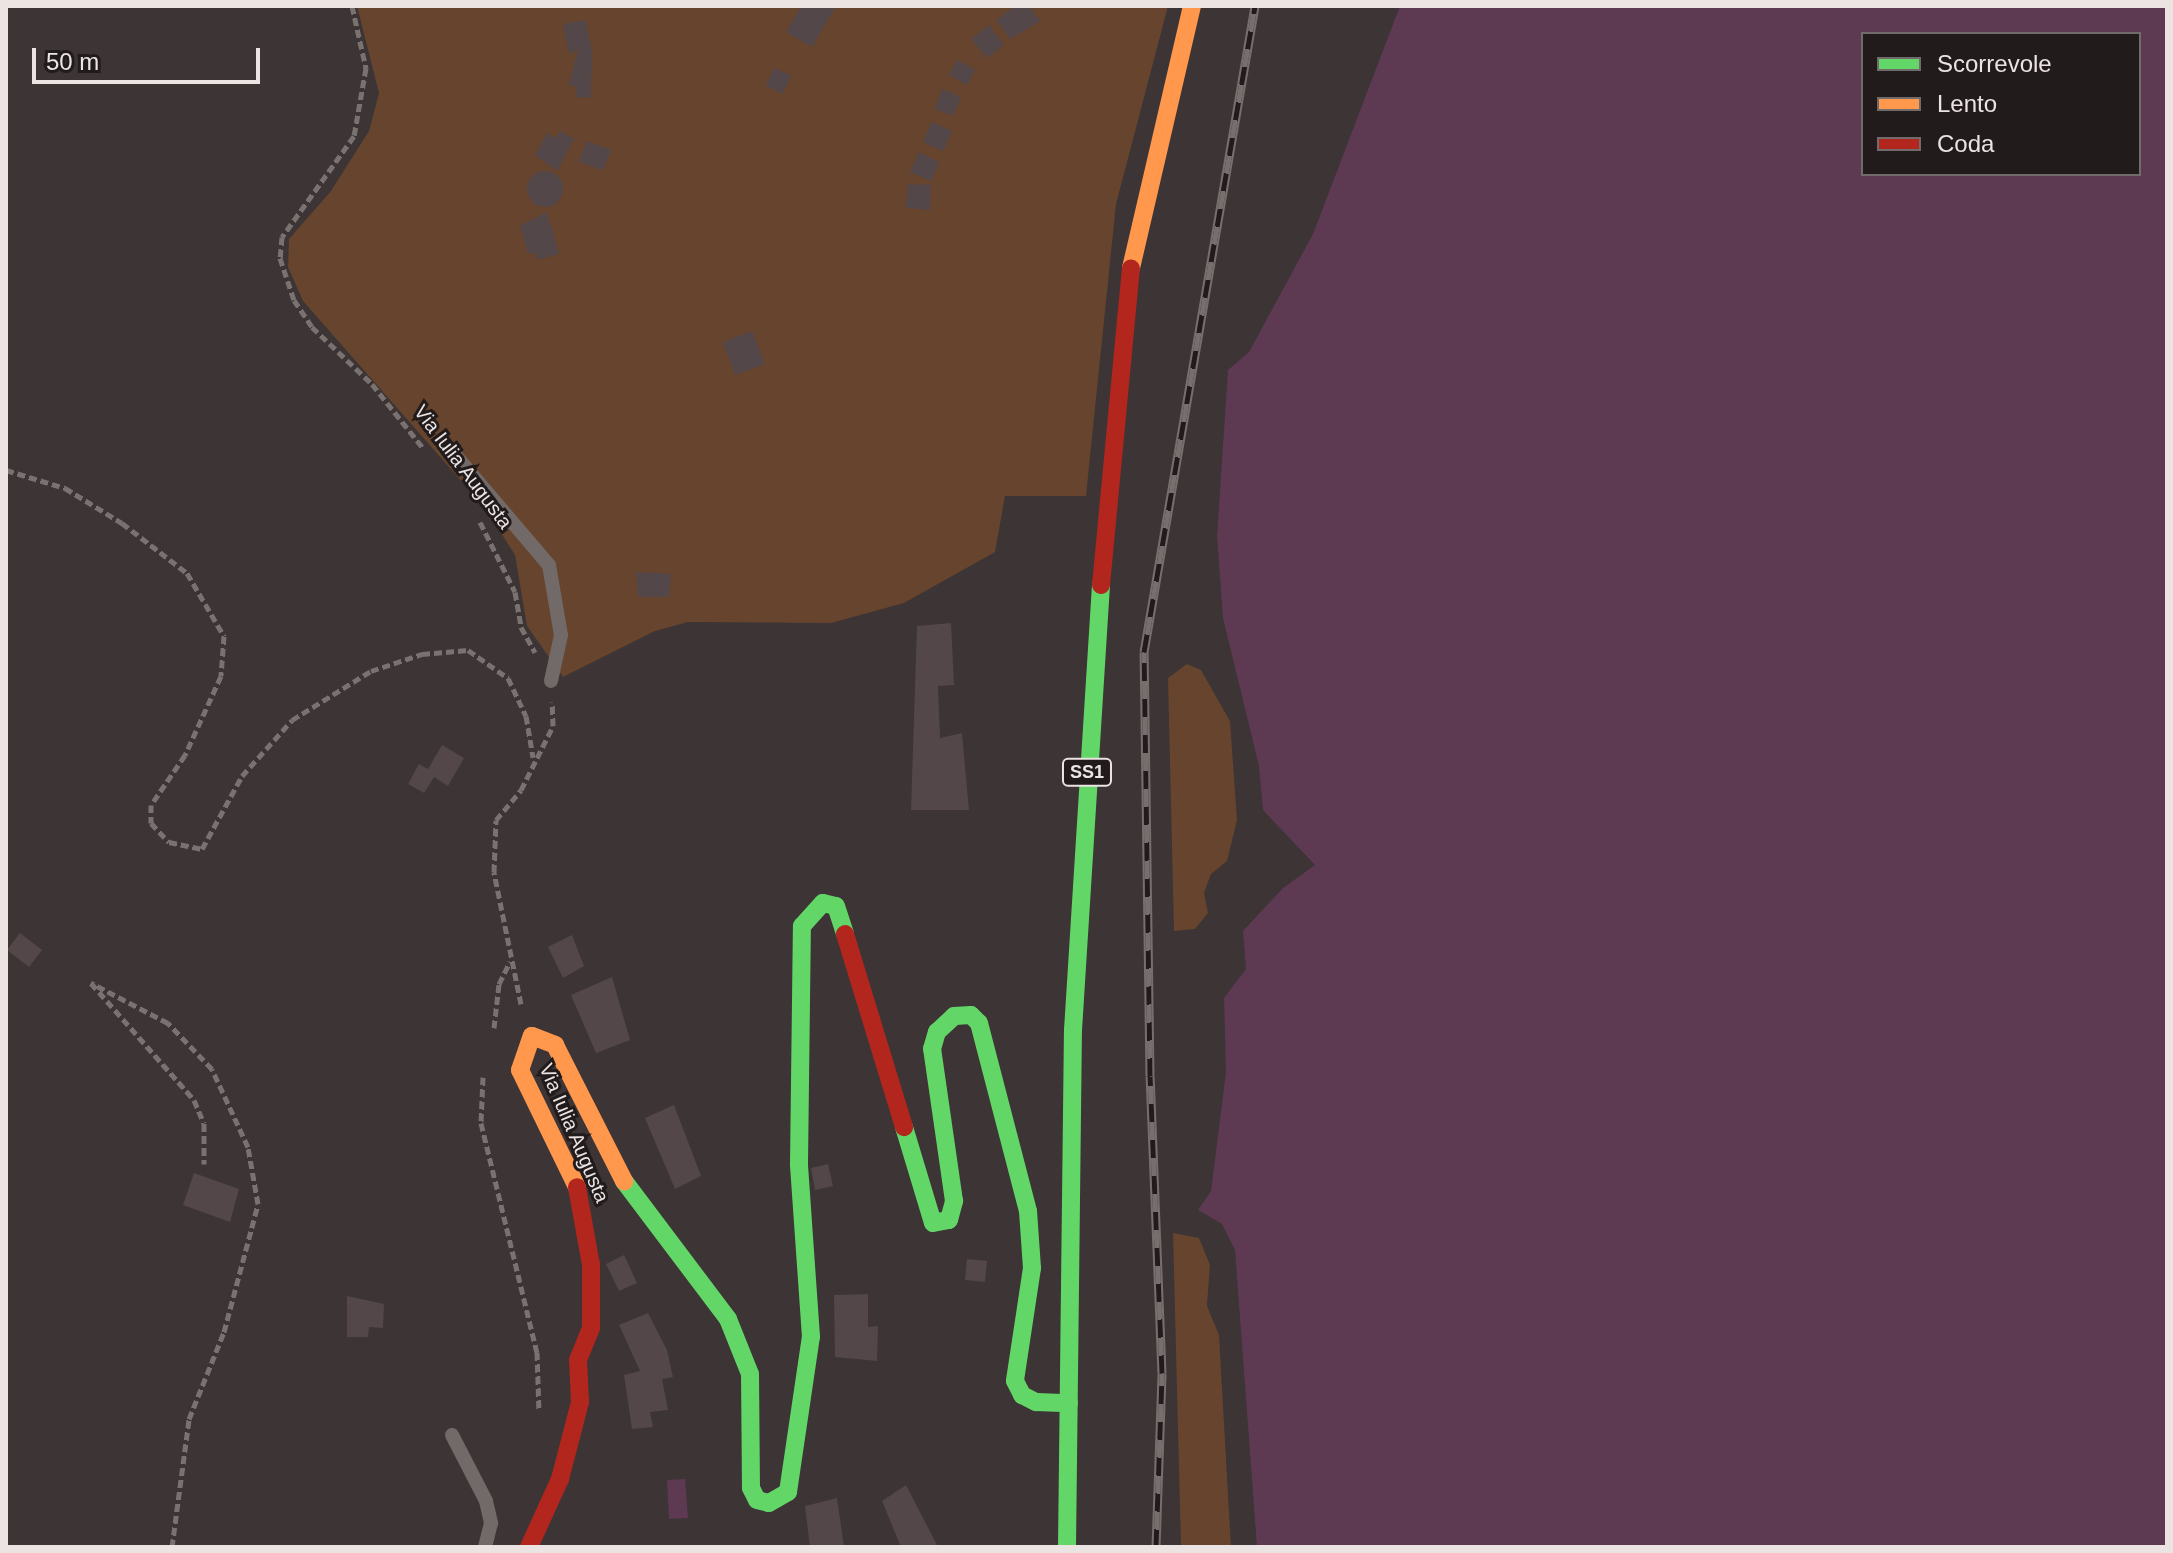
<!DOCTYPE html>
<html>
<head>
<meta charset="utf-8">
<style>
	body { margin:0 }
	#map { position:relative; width:2173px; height:1553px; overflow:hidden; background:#3c3435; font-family:Arial,sans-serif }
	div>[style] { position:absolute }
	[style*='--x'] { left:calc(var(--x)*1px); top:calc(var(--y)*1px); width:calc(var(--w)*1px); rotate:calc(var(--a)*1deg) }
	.green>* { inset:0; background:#66442d }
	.water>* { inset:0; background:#5e3952 }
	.building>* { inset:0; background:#53474a }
	.round { border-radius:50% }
	.path>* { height:5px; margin-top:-2.5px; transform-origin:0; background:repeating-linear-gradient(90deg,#797270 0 8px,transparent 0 12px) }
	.lane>* { height:14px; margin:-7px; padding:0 7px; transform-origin:7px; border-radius:7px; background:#726a69 }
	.fast>* { height:18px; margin:-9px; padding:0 9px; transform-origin:9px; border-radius:9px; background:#63d668 }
	.slow>* { height:18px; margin:-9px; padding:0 9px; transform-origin:9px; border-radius:9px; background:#ff974d }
	.jam>* { height:18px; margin:-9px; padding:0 9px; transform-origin:9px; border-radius:9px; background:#b3261e }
	.rail>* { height:9px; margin-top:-4.5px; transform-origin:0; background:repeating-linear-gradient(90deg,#211b1b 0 18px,#766f6e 0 36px); box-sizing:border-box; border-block:2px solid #766f6e }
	span { translate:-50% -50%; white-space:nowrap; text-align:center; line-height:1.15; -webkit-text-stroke:6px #211b1b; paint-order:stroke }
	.shield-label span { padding:2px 6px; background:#211b1b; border:2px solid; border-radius:6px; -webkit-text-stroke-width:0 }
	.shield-label { font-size:18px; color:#ece3e3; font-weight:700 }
	.street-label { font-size:20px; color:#ece3e3 }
	.frame { position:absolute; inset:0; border:8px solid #ece3e3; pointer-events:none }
	.legend { position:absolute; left:1861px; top:32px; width:280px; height:144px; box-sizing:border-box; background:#211b1b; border:2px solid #726b6b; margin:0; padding:10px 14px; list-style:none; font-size:24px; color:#ece3e3 }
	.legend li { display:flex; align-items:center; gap:16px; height:40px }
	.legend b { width:40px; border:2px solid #726b6b }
	.scale { position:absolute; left:32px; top:48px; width:228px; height:36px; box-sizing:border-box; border:4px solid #ece3e3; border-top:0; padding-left:10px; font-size:24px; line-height:28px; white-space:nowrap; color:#ece3e3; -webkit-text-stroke:6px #211b1b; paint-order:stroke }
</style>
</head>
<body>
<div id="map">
	<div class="green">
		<div style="clip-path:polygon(357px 6px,1168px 6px,1116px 204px,1086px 496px,1005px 496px,995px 552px,904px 603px,831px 623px,688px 622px,655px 631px,563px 677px,527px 626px,515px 555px,485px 508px,303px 301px,288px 267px,289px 239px,331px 191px,369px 131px,379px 93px)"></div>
		<div style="clip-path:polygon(1187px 664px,1201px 670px,1230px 721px,1237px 820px,1227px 861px,1211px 874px,1204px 893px,1208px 913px,1195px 929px,1174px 931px,1168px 678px)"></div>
		<div style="clip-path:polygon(1173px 1233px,1199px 1238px,1210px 1265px,1207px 1306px,1219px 1335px,1231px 1547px,1181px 1547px)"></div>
	</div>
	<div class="water">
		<div style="clip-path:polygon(evenodd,1400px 6px,2167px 6px,2167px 1547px,1257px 1547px,1235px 1250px,1222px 1224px,1198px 1210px,1211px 1191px,1226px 1072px,1224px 998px,1246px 969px,1243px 931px,1283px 888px,1315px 865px,1263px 810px,1259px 766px,1223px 618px,1217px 536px,1228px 370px,1249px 352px,1313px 234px,1400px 6px,1863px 34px,2139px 34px,2139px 174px,1863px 174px,1863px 34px)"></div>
		<div style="clip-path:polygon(685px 1479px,688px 1518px,669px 1519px,667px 1480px)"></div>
	</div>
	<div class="building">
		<div style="clip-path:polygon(801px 6px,836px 6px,812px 47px,786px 32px)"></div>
		<div style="clip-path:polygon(1015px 6px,1029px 6px,1040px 21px,1010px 39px,996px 20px)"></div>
		<div style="clip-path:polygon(585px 20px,592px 50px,591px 98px,576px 97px,576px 86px,568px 86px,578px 50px,569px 54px,563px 24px)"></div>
		<div style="clip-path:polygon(989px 25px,1004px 45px,987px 58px,971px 39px)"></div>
		<div style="clip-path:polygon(957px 60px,975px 70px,967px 85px,949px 75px)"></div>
		<div style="clip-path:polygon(774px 68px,791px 75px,783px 94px,766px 86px)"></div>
		<div style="clip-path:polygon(942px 89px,961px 97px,953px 116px,935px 109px)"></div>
		<div style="clip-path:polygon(932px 122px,952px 131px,943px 151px,923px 142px)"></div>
		<div style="clip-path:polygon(560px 131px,574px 139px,557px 171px,535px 155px,547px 133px,556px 138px)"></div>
		<div style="clip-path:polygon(587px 141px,611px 150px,603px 170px,579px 162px)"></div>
		<div style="clip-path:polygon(919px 152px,939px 162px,931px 181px,910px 172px)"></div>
		<div class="round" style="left:527px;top:171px;width:36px;height:36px"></div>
		<div style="clip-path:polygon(908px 184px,931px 185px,930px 210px,906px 208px)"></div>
		<div style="clip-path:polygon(547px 212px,559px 254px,537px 260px,535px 252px,528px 254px,520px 226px)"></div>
		<div style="clip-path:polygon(752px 331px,765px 364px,735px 375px,723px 342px)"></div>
		<div style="clip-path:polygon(636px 572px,671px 574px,669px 597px,638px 597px)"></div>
		<div style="clip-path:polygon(951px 623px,954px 685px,938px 686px,940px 738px,962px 733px,969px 810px,911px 810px,917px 626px)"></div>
		<div style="clip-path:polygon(442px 745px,464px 758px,448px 786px,434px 777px,424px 793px,408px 784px,419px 764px,428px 769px)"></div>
		<div style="clip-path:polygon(20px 933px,42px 950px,29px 967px,7px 950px)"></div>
		<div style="clip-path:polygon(572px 935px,584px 966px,563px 978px,548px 947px)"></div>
		<div style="clip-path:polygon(612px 977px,630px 1040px,596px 1053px,571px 995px)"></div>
		<div style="clip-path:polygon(674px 1105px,701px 1176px,675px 1189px,645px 1118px)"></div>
		<div style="clip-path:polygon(828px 1164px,833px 1186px,815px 1190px,811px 1168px)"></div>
		<div style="clip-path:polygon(194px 1173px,239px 1189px,230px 1222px,183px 1205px)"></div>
		<div style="clip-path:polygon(624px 1255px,637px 1283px,619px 1291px,606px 1264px)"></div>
		<div style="clip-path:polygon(967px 1259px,987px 1261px,985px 1282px,965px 1280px)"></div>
		<div style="clip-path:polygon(868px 1294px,868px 1327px,878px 1326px,877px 1361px,835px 1357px,834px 1295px)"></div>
		<div style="clip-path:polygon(347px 1296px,384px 1304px,383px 1328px,369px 1327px,368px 1337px,347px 1337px)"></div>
		<div style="clip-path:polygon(648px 1313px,667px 1350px,673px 1377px,662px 1379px,668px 1410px,650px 1412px,653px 1427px,632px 1429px,624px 1375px,640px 1371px,619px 1325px)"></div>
		<div style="clip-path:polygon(906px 1485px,938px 1547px,901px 1547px,882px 1501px)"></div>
		<div style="clip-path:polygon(837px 1498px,844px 1547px,810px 1547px,805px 1506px)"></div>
	</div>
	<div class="path">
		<div style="--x:352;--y:6;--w:64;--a:77.3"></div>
		<div style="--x:366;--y:68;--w:69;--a:100"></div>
		<div style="--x:354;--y:136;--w:124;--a:125.5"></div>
		<div style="--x:282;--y:237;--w:21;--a:95"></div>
		<div style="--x:280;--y:258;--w:44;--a:71.6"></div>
		<div style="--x:294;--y:300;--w:32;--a:56"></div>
		<div style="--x:312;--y:327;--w:83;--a:43.5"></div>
		<div style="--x:372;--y:384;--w:82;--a:51.4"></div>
		<div style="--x:6;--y:470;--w:62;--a:17"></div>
		<div style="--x:65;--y:488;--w:67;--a:31.6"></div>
		<div style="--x:122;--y:523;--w:82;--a:37.6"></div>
		<div style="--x:187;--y:573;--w:73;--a:59.6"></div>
		<div style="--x:224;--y:636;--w:40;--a:94.3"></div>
		<div style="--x:221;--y:676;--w:87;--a:114.5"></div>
		<div style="--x:185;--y:755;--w:60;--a:124.2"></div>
		<div style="--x:151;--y:805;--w:18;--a:90"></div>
		<div style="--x:151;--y:823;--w:26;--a:47"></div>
		<div style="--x:169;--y:842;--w:34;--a:12"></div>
		<div style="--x:202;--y:849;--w:83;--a:-61.3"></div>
		<div style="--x:242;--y:776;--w:75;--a:-48.2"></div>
		<div style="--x:292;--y:720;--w:93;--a:-31.8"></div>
		<div style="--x:371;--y:671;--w:54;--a:-18.4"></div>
		<div style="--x:422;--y:654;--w:46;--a:-5"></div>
		<div style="--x:468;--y:650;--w:49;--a:35"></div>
		<div style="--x:508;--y:678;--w:42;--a:64.7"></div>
		<div style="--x:526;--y:716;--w:42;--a:80.3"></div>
		<div style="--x:480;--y:522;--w:78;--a:63.4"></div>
		<div style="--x:515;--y:592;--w:36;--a:80"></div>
		<div style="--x:521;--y:627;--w:29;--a:61"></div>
		<div style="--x:521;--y:1004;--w:135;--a:-101.6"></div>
		<div style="--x:494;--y:872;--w:52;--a:-87.8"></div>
		<div style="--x:496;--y:820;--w:39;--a:-50"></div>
		<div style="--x:521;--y:790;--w:72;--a:-63.4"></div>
		<div style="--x:553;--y:726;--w:24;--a:-92"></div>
		<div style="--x:494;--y:1028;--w:44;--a:-83.5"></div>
		<div style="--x:499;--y:984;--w:25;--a:-64"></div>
		<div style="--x:483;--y:1077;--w:46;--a:92.5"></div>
		<div style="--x:481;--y:1123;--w:236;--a:76.3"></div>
		<div style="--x:537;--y:1352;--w:59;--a:88.1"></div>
		<div style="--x:172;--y:1547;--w:129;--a:-82.4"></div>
		<div style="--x:189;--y:1419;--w:94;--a:-68.1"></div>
		<div style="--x:224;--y:1332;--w:132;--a:-75.1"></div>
		<div style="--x:258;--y:1204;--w:58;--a:-100"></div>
		<div style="--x:248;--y:1147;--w:86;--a:-114.8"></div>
		<div style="--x:212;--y:1069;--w:64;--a:-133.7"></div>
		<div style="--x:168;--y:1023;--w:87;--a:-152.5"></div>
		<div style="--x:91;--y:983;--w:156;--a:48.6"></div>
		<div style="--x:194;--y:1100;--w:25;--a:67"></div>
		<div style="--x:204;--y:1123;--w:41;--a:90"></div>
	</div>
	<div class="lane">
		<div style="--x:445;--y:443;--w:160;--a:49.6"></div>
		<div style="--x:549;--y:565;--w:71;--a:80.3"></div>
		<div style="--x:561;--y:635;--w:47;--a:102.3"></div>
		<div style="--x:452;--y:1435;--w:74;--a:62.7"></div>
		<div style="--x:486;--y:1501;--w:23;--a:77"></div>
		<div style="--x:491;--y:1523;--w:25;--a:104"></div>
	</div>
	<div class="fast">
		<div style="--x:904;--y:1127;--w:100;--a:73.2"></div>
		<div style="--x:933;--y:1223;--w:16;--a:-11"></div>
		<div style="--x:949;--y:1220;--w:20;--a:-75"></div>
		<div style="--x:954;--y:1201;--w:154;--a:-98.2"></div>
		<div style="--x:932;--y:1049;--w:18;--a:-74"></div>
		<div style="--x:937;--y:1032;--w:23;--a:-43"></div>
		<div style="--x:954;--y:1016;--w:17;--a:-3"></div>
		<div style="--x:971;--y:1015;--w:11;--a:45"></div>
		<div style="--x:979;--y:1023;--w:194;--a:75.4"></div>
		<div style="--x:1028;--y:1211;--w:57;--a:86"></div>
		<div style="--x:1032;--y:1268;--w:114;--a:98.6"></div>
		<div style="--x:1015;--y:1381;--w:16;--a:63"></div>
		<div style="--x:1022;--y:1395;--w:16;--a:27"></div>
		<div style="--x:1036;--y:1402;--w:33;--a:2"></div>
		<div style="--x:624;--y:1181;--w:173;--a:53"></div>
		<div style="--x:728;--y:1319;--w:59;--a:68.2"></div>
		<div style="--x:750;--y:1374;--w:114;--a:89.5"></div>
		<div style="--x:751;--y:1488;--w:13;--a:63"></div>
		<div style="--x:757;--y:1500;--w:12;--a:14"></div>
		<div style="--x:769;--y:1503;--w:22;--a:-30"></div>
		<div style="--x:788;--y:1492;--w:157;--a:-81.6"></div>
		<div style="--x:811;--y:1337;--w:173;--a:-94"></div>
		<div style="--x:799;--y:1164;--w:238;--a:-89.3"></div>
		<div style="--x:802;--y:926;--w:31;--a:-48"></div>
		<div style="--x:823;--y:903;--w:13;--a:13"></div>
		<div style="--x:836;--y:906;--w:29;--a:72"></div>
		<div style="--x:1067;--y:1547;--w:517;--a:-89.34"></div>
		<div style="--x:1073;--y:1030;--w:446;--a:-86.4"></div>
	</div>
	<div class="slow">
		<div style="--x:1131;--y:268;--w:269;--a:-76.9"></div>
		<div style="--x:577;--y:1187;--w:130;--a:-116"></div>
		<div style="--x:520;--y:1070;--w:36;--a:-71"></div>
		<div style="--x:532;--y:1036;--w:25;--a:21"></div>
		<div style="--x:555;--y:1045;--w:153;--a:63.1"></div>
	</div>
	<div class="jam">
		<div style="--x:1101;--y:585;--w:318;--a:-84.6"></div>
		<div style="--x:845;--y:934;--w:202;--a:73"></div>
		<div style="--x:529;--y:1547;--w:75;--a:-65.5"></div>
		<div style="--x:560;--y:1479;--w:80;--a:-75.4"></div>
		<div style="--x:580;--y:1402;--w:42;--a:-92.7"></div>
		<div style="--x:578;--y:1360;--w:35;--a:-68"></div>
		<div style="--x:591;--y:1328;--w:63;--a:-90"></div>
		<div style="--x:591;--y:1265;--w:79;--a:-100.2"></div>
	</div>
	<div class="rail">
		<div style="--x:1156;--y:1547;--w:174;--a:-88"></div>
		<div style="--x:1162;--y:1373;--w:297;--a:-92.3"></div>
		<div style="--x:1150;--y:1076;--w:424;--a:-90.8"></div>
		<div style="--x:1144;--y:652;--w:655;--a:-80.25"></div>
	</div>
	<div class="shield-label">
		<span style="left:1087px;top:772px">SS1</span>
	</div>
	<div class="street-label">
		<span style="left:463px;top:467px;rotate:53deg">Via Iulia Augusta</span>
		<span style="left:574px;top:1133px;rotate:67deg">Via Iulia Augusta</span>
	</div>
	<div class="frame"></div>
	<ul class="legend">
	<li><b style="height:10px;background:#63d668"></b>Scorrevole</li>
	<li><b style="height:10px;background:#ff974d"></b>Lento</li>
	<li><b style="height:10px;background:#b3261e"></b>Coda</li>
	</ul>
	<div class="scale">50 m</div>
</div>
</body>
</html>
